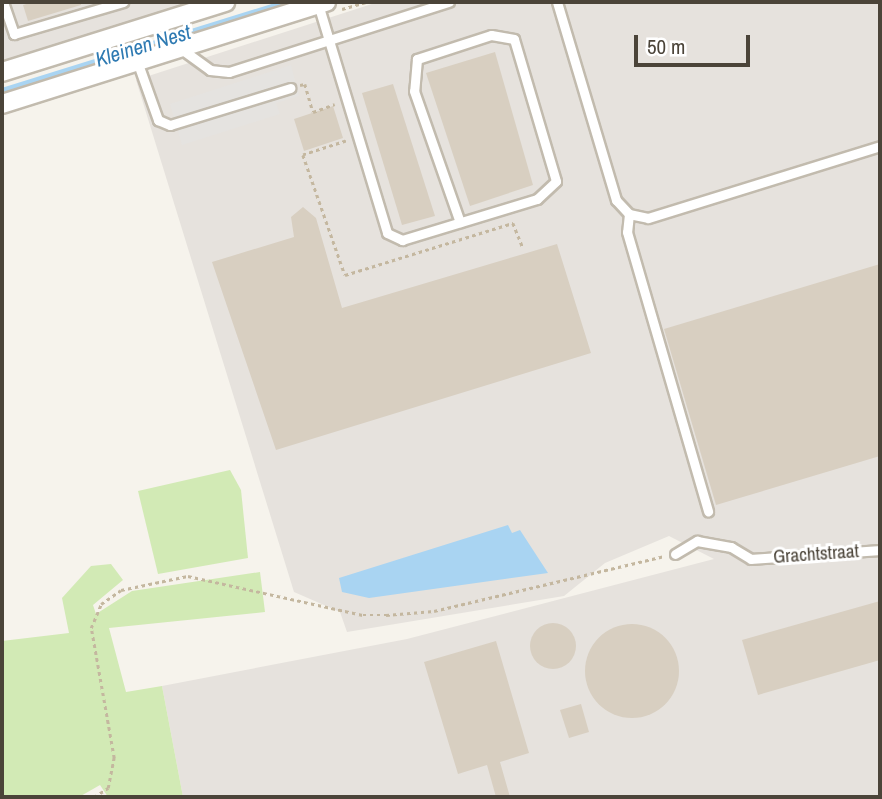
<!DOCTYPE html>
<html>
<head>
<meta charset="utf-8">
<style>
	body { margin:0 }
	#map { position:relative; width:882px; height:799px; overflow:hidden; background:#f6f3ec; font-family:"Archivo Narrow",sans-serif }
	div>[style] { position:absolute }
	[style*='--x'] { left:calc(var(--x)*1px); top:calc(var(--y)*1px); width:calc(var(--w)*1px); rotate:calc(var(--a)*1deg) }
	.industrial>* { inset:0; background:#e6e2dd }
	.green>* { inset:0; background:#d2eab5 }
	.parking>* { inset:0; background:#e5e3e0 }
	.water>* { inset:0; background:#a9d4f2 }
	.stream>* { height:4.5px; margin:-2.25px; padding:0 2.25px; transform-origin:2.25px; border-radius:2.25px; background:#a9d4f2 }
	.building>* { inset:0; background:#d8cfc1 }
	.round { border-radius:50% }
	.path>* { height:2.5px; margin-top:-1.25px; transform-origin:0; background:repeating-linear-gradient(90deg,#c4b79f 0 3.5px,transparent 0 7px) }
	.roads { filter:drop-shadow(2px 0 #c2bbae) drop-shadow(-2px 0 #c2bbae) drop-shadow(0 2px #c2bbae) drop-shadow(0 -2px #c2bbae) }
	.service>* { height:9px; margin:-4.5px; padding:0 4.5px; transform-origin:4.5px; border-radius:4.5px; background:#fff }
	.minor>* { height:18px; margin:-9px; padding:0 9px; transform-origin:9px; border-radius:9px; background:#fff }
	span { translate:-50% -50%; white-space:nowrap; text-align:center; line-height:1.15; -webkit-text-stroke:6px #fff; paint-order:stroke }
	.street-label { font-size:19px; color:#4b4439 }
	.water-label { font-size:21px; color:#2e7ab2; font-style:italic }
	.frame { position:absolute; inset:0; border:4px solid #4b4439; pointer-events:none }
	.scale { position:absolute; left:634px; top:35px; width:116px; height:32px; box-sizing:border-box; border:4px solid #4b4439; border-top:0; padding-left:9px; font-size:21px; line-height:24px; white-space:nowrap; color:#4b4439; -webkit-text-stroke:5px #fff; paint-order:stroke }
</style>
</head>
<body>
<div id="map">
	<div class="industrial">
		<div style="clip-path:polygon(2px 2px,218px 2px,2px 64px)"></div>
		<div style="clip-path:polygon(378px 2px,880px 2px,880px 797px,183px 797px,162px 686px,407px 639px,714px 559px,669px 536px,605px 563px,564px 596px,347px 632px,340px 612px,294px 592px,136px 80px)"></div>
	</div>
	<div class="green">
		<div style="clip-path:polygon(230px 470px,241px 490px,248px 558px,158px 574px,138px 491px)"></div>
		<div style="clip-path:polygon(111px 564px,123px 580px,93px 605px,96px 614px,132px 591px,260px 572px,265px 612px,109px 628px,126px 692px,162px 686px,183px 797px,108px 797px,100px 785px,79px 797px,2px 797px,2px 641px,69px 633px,62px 598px,91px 566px)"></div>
	</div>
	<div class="parking">
		<div style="clip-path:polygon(291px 65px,299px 96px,276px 103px,280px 114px,182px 145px,170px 104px)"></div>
	</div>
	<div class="water">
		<div style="clip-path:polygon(508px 525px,512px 533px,520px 530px,548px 573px,369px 598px,342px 592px,339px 578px)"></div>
	</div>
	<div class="stream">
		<div style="--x:2;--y:90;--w:296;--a:-17.3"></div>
	</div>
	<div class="building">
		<div style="clip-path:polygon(33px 2px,81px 2px,81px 5px,28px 21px,23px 5px)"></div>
		<div style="clip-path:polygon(495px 52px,533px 185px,470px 206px,426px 73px)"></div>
		<div style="clip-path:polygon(393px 84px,435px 216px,402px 225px,362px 93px)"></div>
		<div style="clip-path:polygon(333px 106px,343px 138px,304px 151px,294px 119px)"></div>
		<div style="clip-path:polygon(303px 207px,316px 218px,342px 308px,557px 244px,591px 353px,276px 450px,212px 262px,294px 237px,291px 217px)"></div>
		<div style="clip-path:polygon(880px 264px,880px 456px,716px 505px,664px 329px)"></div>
		<div style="clip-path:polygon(880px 601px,880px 660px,758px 695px,742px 640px)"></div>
		<div class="round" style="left:530px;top:623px;width:46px;height:46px"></div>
		<div class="round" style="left:585px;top:624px;width:94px;height:94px"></div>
		<div style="clip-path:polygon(496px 641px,529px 753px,500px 762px,510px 797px,496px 797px,487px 765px,458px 774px,424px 662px)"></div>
		<div style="clip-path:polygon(581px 704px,589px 732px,569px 738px,560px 710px)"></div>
	</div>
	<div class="path">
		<div style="--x:342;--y:9;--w:25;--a:-16"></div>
		<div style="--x:300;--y:85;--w:5;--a:-11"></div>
		<div style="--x:305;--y:84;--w:29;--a:74"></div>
		<div style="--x:313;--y:112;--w:23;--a:-20"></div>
		<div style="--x:346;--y:141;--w:45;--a:162"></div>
		<div style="--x:303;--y:155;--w:127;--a:70.7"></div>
		<div style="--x:345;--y:275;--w:176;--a:-17.2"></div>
		<div style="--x:513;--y:223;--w:27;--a:68"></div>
		<div style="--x:94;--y:797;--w:17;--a:-33"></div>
		<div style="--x:108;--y:788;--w:31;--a:-79"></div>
		<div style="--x:114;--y:758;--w:132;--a:-100"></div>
		<div style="--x:91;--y:628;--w:26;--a:-67"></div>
		<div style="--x:101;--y:604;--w:24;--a:-35"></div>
		<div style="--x:121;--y:590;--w:68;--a:-11.8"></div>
		<div style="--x:188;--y:576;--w:179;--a:12.6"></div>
		<div style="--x:363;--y:615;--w:23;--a:0"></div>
		<div style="--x:386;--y:615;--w:48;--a:-4.8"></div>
		<div style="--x:434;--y:611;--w:237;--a:-13.4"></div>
	</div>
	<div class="roads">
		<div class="service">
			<div style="--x:3;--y:2;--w:34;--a:71"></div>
			<div style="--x:14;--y:34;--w:114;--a:-16.4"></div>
			<div style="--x:557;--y:2;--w:207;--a:73.4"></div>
			<div style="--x:616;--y:200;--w:19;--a:47"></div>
			<div style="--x:629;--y:214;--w:18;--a:96"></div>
			<div style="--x:627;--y:232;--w:291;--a:73.8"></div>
			<div style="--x:318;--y:4;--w:239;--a:73.2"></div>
			<div style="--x:387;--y:233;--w:17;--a:25"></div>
			<div style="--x:402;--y:240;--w:141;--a:-16.9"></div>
			<div style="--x:537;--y:199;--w:26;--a:-43"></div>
			<div style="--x:556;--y:181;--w:148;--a:-106.5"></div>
			<div style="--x:514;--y:39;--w:23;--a:-170"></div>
			<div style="--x:491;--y:35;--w:78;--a:162"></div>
			<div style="--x:417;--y:59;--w:32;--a:95"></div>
			<div style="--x:414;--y:91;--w:139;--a:70.7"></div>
			<div style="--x:180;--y:48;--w:37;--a:36"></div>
			<div style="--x:210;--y:70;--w:19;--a:6"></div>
			<div style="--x:229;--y:72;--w:231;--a:-17.7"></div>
			<div style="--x:137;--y:61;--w:63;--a:70.4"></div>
			<div style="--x:158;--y:120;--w:13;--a:23"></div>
			<div style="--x:170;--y:125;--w:126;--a:-17.1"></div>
			<div style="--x:629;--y:214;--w:19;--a:12"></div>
			<div style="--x:648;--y:218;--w:243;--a:-17.2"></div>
			<div style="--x:675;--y:554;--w:26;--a:-31"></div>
			<div style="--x:697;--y:541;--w:35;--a:10"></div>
			<div style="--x:731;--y:547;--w:23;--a:31"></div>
			<div style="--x:751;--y:559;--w:129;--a:-4"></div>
		</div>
		<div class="minor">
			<div style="--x:2;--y:72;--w:234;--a:-17.4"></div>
			<div style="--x:2;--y:104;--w:340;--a:-17.5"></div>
		</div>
	</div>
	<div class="street-label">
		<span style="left:816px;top:554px;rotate:-4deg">Grachtstraat</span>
	</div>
	<div class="water-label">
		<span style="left:143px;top:46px;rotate:-17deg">Kleinen Nest</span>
	</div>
	<div class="frame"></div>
	<div class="scale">50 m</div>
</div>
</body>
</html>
